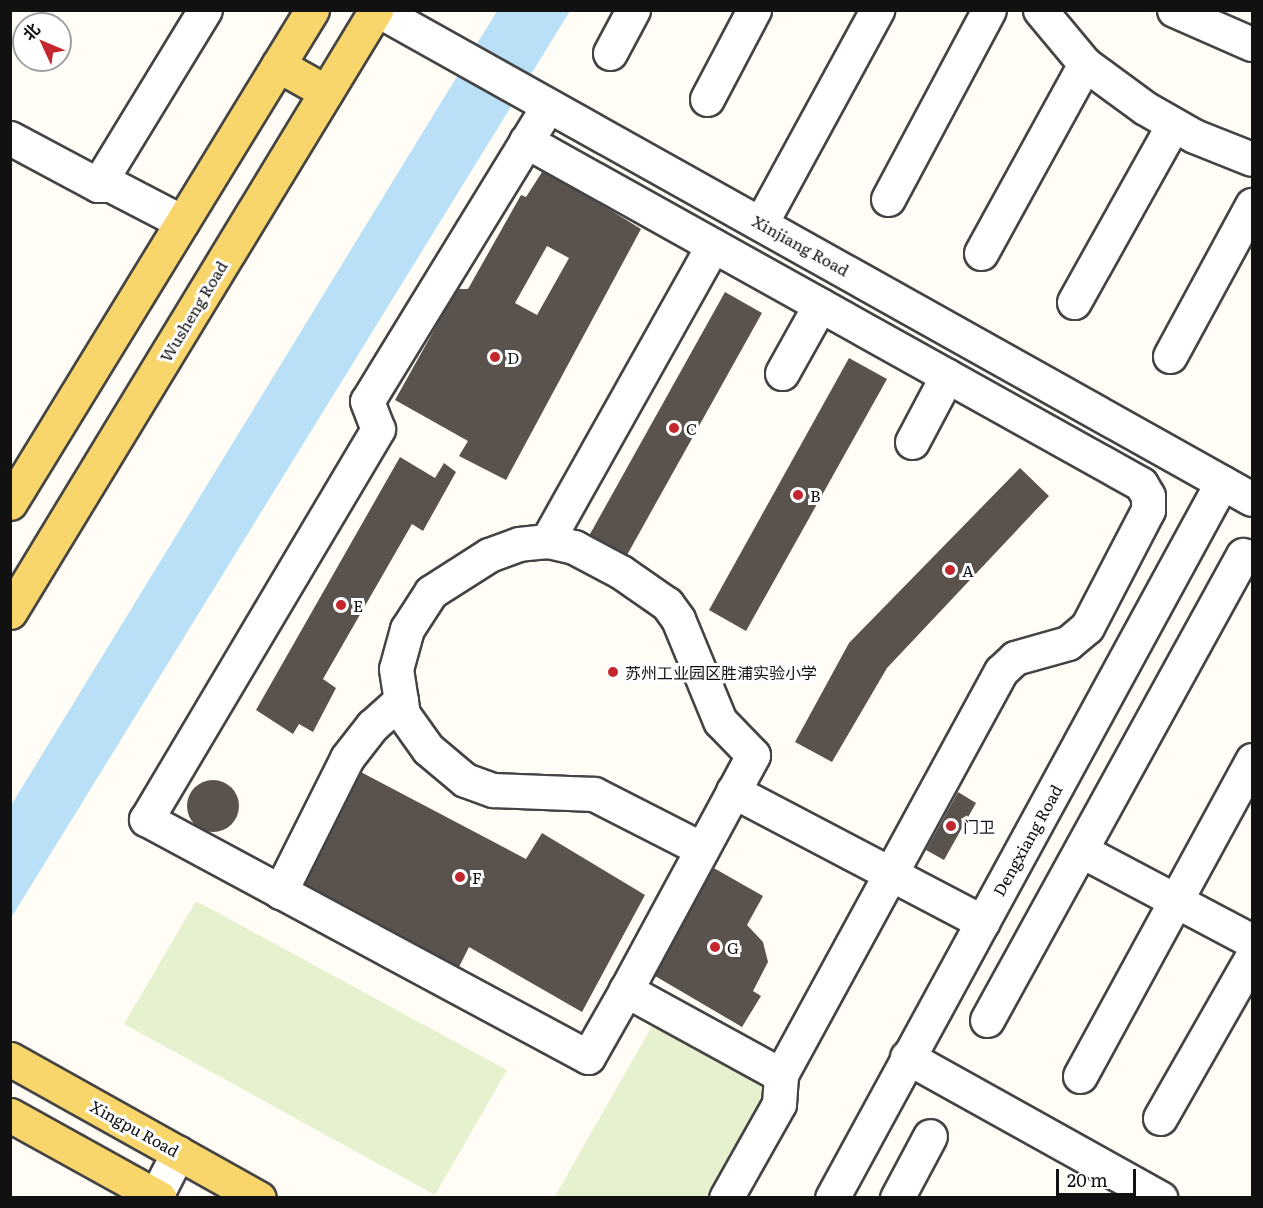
<!DOCTYPE html>
<html>
<head>
<meta charset="utf-8">
<style>
	body { margin:0 }
	#map { position:relative; width:1263px; height:1208px; overflow:hidden; background:#fffdf5; font-family:Literata,"Noto Sans SC",serif }
	div>[style] { position:absolute }
	[style*='--x'] { left:calc(var(--x)*1px); top:calc(var(--y)*1px); width:calc(var(--w)*1px); rotate:calc(var(--a)*1deg) }
	.pitch>* { inset:0; background:#e6f2cf }
	.water>* { inset:0; background:#b9e0f7 }
	.building>* { inset:0; background:#5a524d }
	.round { border-radius:50% }
	.roads { filter:drop-shadow(2px 0 #444) drop-shadow(-2px 0 #444) drop-shadow(0 2px #444) drop-shadow(0 -2px #444) }
	.minor>* { height:33px; margin:-16.5px; padding:0 16.5px; transform-origin:16.5px; border-radius:16.5px; background:#fff }
	.major>* { height:33px; margin:-16.5px; padding:0 16.5px; transform-origin:16.5px; border-radius:16.5px; background:#f9d66b }
	.dots>* { width:16px; height:16px; translate:-50% -50%; box-sizing:border-box; border:3px solid #fff; border-radius:50% }
	span { translate:-50% -50%; white-space:nowrap; text-align:center; line-height:1.15; -webkit-text-stroke:6px #fff; paint-order:stroke }
	.street-label { font-size:16px; color:#111 }
	.poi-label { font-size:16px; color:#111 }
	.left { translate:0 -50%; text-align:left }
	.frame { position:absolute; inset:0; border:12px solid #111; pointer-events:none }
	.north { position:absolute; left:12px; top:12px; width:60px; height:60px; box-sizing:border-box; background:#fff; border:2px solid #a0a0a0; border-radius:50%; rotate:314deg; font-size:16px; font-weight:700; line-height:24px; text-align:center; color:#111 }
	.north::after { content:''; display:block; margin:auto; width:21px; height:27px; background:#c4262e; clip-path:polygon(50% 0,100% 100%,50% 72%,0 100%) }
	.scale { position:absolute; left:1056px; top:1169px; width:80px; height:27px; box-sizing:border-box; border:3px solid #111; border-top:0; padding-left:8px; font-size:18px; line-height:21px; white-space:nowrap; color:#111; -webkit-text-stroke:4px #fff; paint-order:stroke }
</style>
</head>
<body>
<div id="map">
	<div class="pitch">
		<div style="clip-path:polygon(196px 901px,507px 1070px,435px 1195px,124px 1024px)"></div>
		<div style="clip-path:polygon(656px 1019px,775px 1087px,711px 1197px,554px 1198px)"></div>
	</div>
	<div class="water">
		<div style="clip-path:polygon(497px 11px,570px 11px,11px 918px,10px 807px)"></div>
	</div>
	<div class="building">
		<div style="clip-path:polygon(evenodd,544px 169px,641px 229px,506px 480px,459px 456px,468px 441px,395px 400px,457px 289px,468px 289px,521px 195px,526px 197px,544px 169px,547px 246px,569px 258px,537px 315px,515px 303px,547px 246px)"></div>
		<div style="clip-path:polygon(725px 292px,762px 313px,622px 564px,585px 543px)"></div>
		<div style="clip-path:polygon(849px 358px,887px 379px,746px 631px,709px 610px)"></div>
		<div style="clip-path:polygon(400px 457px,435px 478px,444px 463px,456px 472px,423px 531px,412px 524px,323px 679px,336px 688px,313px 732px,299px 724px,293px 734px,256px 710px)"></div>
		<div style="clip-path:polygon(1020px 468px,1049px 496px,887px 668px,832px 762px,795px 742px,849px 643px)"></div>
		<div style="clip-path:polygon(357px 770px,526px 859px,542px 833px,645px 895px,582px 1012px,469px 947px,453px 979px,296px 894px)"></div>
		<div class="round" style="left:187px;top:780px;width:52px;height:52px"></div>
		<div style="clip-path:polygon(958px 792px,976px 803px,944px 860px,926px 850px)"></div>
		<div style="clip-path:polygon(712px 867px,763px 896px,747px 925px,763px 942px,768px 962px,753px 991px,761px 996px,742px 1027px,650px 973px)"></div>
	</div>
	<div class="roads">
		<div class="minor">
			<div style="--x:378;--y:10;--w:1001;--a:29.23"></div>
			<div style="--x:1040;--y:10;--w:70;--a:50.2"></div>
			<div style="--x:1085;--y:64;--w:74;--a:36.3"></div>
			<div style="--x:1145;--y:108;--w:56;--a:29.7"></div>
			<div style="--x:1194;--y:136;--w:62;--a:21.6"></div>
			<div style="--x:1174;--y:10;--w:85;--a:23.6"></div>
			<div style="--x:610;--y:53;--w:49;--a:-61.9"></div>
			<div style="--x:707;--y:99;--w:101;--a:-62.2"></div>
			<div style="--x:548;--y:106;--w:346;--a:121.5"></div>
			<div style="--x:367;--y:401;--w:30;--a:69"></div>
			<div style="--x:378;--y:429;--w:454;--a:120.7"></div>
			<div style="--x:146;--y:819;--w:502;--a:28.3"></div>
			<div style="--x:588;--y:1057;--w:77;--a:-60.4"></div>
			<div style="--x:626;--y:990;--w:267;--a:-61.6"></div>
			<div style="--x:753;--y:755;--w:47;--a:-134.1"></div>
			<div style="--x:720;--y:721;--w:110;--a:-112.4"></div>
			<div style="--x:678;--y:619;--w:19;--a:-126"></div>
			<div style="--x:667;--y:604;--w:56;--a:-145.2"></div>
			<div style="--x:621;--y:572;--w:53;--a:-152"></div>
			<div style="--x:574;--y:547;--w:28;--a:-167"></div>
			<div style="--x:547;--y:541;--w:28;--a:174"></div>
			<div style="--x:519;--y:544;--w:32;--a:160"></div>
			<div style="--x:489;--y:555;--w:69;--a:147.5"></div>
			<div style="--x:431;--y:592;--w:44;--a:123"></div>
			<div style="--x:407;--y:629;--w:41;--a:105.4"></div>
			<div style="--x:396;--y:669;--w:46;--a:81.2"></div>
			<div style="--x:403;--y:714;--w:43;--a:54.5"></div>
			<div style="--x:428;--y:749;--w:48;--a:40"></div>
			<div style="--x:465;--y:780;--w:30;--a:20"></div>
			<div style="--x:493;--y:790;--w:101;--a:2.3"></div>
			<div style="--x:594;--y:794;--w:121;--a:27"></div>
			<div style="--x:10;--y:138;--w:100;--a:28.1"></div>
			<div style="--x:98;--y:185;--w:13;--a:0"></div>
			<div style="--x:111;--y:185;--w:80;--a:27.5"></div>
			<div style="--x:526;--y:141;--w:704;--a:29.15"></div>
			<div style="--x:1141;--y:484;--w:14;--a:60"></div>
			<div style="--x:1148;--y:496;--w:14;--a:90"></div>
			<div style="--x:1148;--y:510;--w:132;--a:117.5"></div>
			<div style="--x:1087;--y:627;--w:25;--a:140"></div>
			<div style="--x:1068;--y:643;--w:55;--a:164.2"></div>
			<div style="--x:1015;--y:658;--w:19;--a:137"></div>
			<div style="--x:1001;--y:671;--w:460;--a:118.6"></div>
			<div style="--x:781;--y:1075;--w:177;--a:-151.3"></div>
			<div style="--x:98;--y:185;--w:205;--a:-58.6"></div>
			<div style="--x:888;--y:199;--w:214;--a:-61.9"></div>
			<div style="--x:761;--y:223;--w:243;--a:-61.4"></div>
			<div style="--x:981;--y:253;--w:216;--a:-61.2"></div>
			<div style="--x:1074;--y:302;--w:203;--a:-60.8"></div>
			<div style="--x:1170;--y:356;--w:172;--a:-61.5"></div>
			<div style="--x:782;--y:373;--w:78;--a:-60.8"></div>
			<div style="--x:912;--y:442;--w:75;--a:-62.1"></div>
			<div style="--x:547;--y:541;--w:339;--a:-60.7"></div>
			<div style="--x:733;--y:791;--w:282;--a:27.7"></div>
			<div style="--x:1082;--y:851;--w:192;--a:27.9"></div>
			<div style="--x:280;--y:892;--w:150;--a:-63.4"></div>
			<div style="--x:347;--y:758;--w:41;--a:-52"></div>
			<div style="--x:372;--y:726;--w:39;--a:-42"></div>
			<div style="--x:987;--y:1020;--w:531;--a:-61.17"></div>
			<div style="--x:907;--y:1057;--w:290;--a:29.1"></div>
			<div style="--x:1080;--y:1076;--w:360;--a:-61.4"></div>
			<div style="--x:1160;--y:1118;--w:185;--a:-60.3"></div>
			<div style="--x:155;--y:1198;--w:51;--a:-62.9"></div>
			<div style="--x:726;--y:1198;--w:108;--a:-60.6"></div>
			<div style="--x:779;--y:1104;--w:29;--a:-86"></div>
			<div style="--x:832;--y:1198;--w:815;--a:-61.42"></div>
			<div style="--x:897;--y:1198;--w:70;--a:-62"></div>
		</div>
		<div class="major">
			<div style="--x:278;--y:65;--w:55;--a:29.4"></div>
			<div style="--x:10;--y:503;--w:578;--a:-58.51"></div>
			<div style="--x:10;--y:612;--w:705;--a:-58.7"></div>
			<div style="--x:10;--y:1059;--w:285;--a:29.2"></div>
			<div style="--x:10;--y:1115;--w:171;--a:29"></div>
		</div>
	</div>
	<div class="dots">
		<div style="left:495px;top:357px;background:#c4262e"></div>
		<div style="left:674px;top:428px;background:#c4262e"></div>
		<div style="left:798px;top:495px;background:#c4262e"></div>
		<div style="left:950px;top:570px;background:#c4262e"></div>
		<div style="left:341px;top:605px;background:#c4262e"></div>
		<div style="left:613px;top:672px;background:#c4262e"></div>
		<div style="left:951px;top:826px;background:#c4262e"></div>
		<div style="left:460px;top:877px;background:#c4262e"></div>
		<div style="left:715px;top:947px;background:#c4262e"></div>
	</div>
	<div class="street-label">
		<span style="left:801px;top:245px;rotate:29deg">Xinjiang Road</span>
		<span style="left:193px;top:311px;rotate:-59deg">Wusheng Road</span>
		<span style="left:1027px;top:840px;rotate:-61deg">Dengxiang Road</span>
		<span style="left:135px;top:1128px;rotate:29deg">Xingpu Road</span>
	</div>
	<div class="poi-label">
		<span class="left" style="left:507px;top:357px">D</span>
		<span class="left" style="left:686px;top:428px">C</span>
		<span class="left" style="left:810px;top:495px">B</span>
		<span class="left" style="left:962px;top:570px">A</span>
		<span class="left" style="left:353px;top:605px">E</span>
		<span class="left" style="left:625px;top:672px">苏州工业园区胜浦实验小学</span>
		<span class="left" style="left:963px;top:826px">门卫</span>
		<span class="left" style="left:472px;top:877px">F</span>
		<span class="left" style="left:727px;top:947px">G</span>
	</div>
	<div class="frame"></div>
	<div class="north">北</div>
	<div class="scale">20 m</div>
</div>
</body>
</html>
